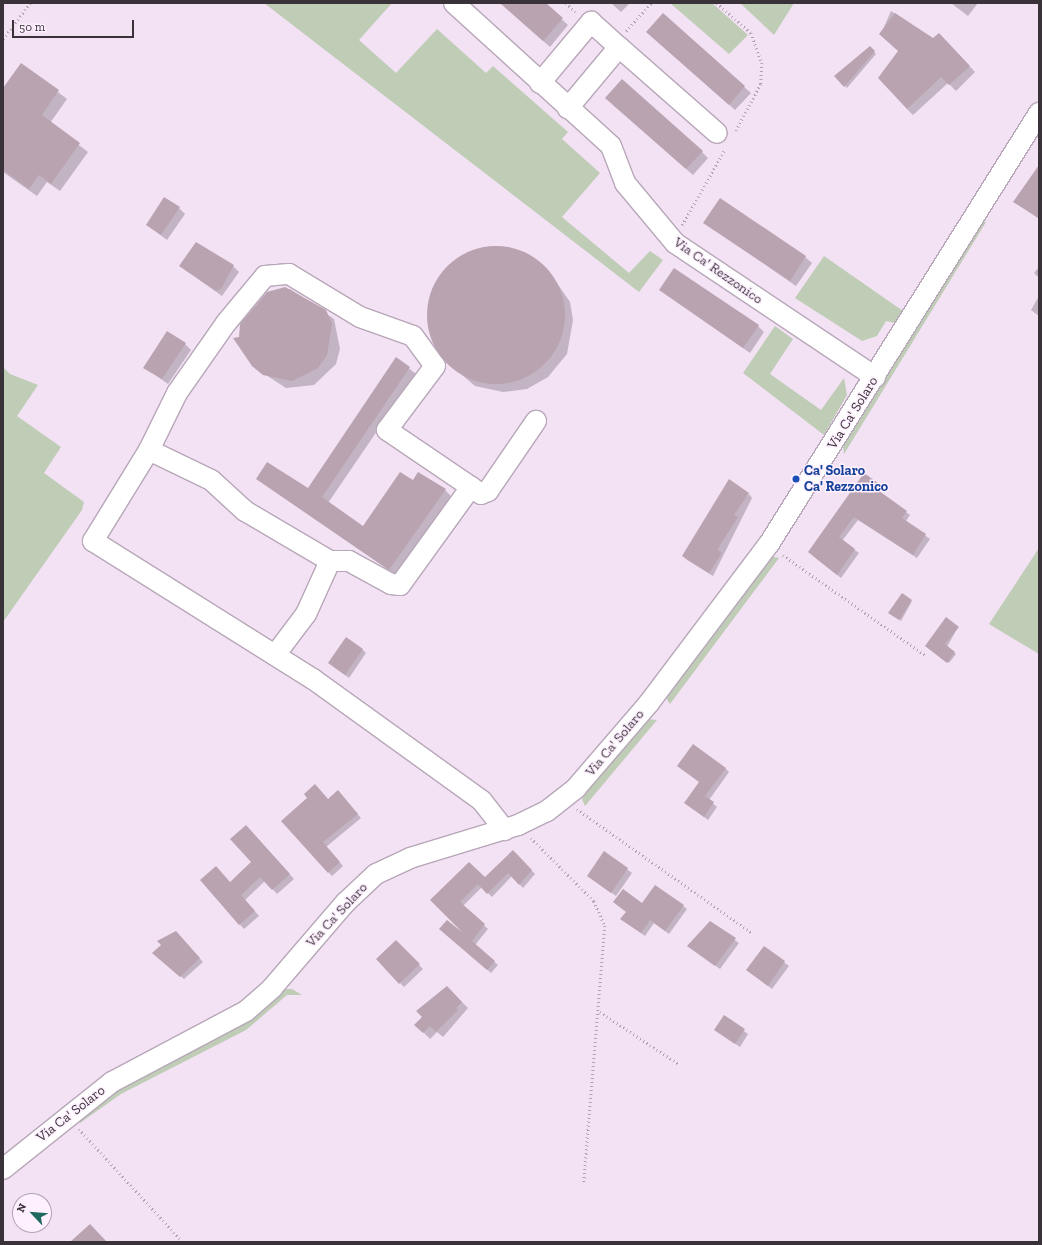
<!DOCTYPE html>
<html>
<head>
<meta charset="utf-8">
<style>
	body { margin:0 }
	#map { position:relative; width:1042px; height:1245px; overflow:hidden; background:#f3e1f4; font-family:"Zilla Slab",serif }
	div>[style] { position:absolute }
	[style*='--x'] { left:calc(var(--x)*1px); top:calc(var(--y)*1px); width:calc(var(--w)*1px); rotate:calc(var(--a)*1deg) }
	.green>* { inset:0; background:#bfcdb7 }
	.shadow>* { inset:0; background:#0003 }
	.building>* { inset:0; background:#b9a3b0 }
	.round { border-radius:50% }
	.path>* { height:2.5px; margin-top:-1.25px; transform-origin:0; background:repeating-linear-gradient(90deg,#b0a2b0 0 1px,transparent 0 4px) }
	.roads { filter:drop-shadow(1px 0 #b7a7b8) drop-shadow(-1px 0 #b7a7b8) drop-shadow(0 1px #b7a7b8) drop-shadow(0 -1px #b7a7b8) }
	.minor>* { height:20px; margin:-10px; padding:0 10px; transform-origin:10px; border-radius:10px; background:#fff }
	.dots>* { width:11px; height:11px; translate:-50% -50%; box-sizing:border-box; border:2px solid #fef0ff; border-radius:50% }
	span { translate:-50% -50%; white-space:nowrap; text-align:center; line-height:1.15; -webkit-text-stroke:3px #fef0ff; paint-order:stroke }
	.street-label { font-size:14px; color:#393239 }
	.transit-label { font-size:14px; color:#164399; font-weight:700 }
	.left { translate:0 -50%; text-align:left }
	.frame { position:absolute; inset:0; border:4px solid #393239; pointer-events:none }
	.north { position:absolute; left:12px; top:1193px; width:40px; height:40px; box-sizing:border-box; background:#fef0ff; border:1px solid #afa4b0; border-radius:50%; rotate:296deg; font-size:11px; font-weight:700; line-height:16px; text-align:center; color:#393239 }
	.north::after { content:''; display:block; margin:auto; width:14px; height:18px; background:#1f6961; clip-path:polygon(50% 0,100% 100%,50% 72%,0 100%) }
	.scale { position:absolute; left:12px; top:20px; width:122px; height:18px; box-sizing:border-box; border:2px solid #393239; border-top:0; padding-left:5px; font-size:12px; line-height:14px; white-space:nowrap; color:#393239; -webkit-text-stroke:3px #fef0ff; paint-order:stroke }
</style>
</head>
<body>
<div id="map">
	<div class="green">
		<div style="clip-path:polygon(264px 3px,392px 3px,359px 40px,396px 73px,437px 29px,486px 73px,493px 66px,568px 132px,562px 139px,600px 173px,562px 217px,629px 273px,650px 251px,663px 260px,639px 292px)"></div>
		<div style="clip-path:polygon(670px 3px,712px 3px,748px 35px,729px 54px)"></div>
		<div style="clip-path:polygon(740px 3px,794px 3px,774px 35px)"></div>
		<div style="clip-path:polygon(981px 220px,986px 222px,844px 454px,843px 445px)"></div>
		<div style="clip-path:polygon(824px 256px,903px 311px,895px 323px,886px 321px,877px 336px,862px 341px,795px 298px)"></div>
		<div style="clip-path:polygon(775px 326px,793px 339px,770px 374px,821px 410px,844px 378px,847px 395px,824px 435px,743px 373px)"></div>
		<div style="clip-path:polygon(3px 367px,10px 374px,38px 385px,17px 416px,61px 447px,44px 473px,84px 502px,82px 510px,3px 622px)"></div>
		<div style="clip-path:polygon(1039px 548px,1039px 654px,989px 624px)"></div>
		<div style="clip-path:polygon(770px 556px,779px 558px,670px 704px,664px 695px)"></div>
		<div style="clip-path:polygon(646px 719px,657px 720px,585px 806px,582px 799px,586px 793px)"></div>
		<div style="clip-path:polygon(283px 989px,292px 989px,302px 995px,287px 995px,246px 1030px,121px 1094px,80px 1123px,79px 1120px,97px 1102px,185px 1051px,242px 1025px)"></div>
	</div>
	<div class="shadow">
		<div style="clip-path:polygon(500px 3px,544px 3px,568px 25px,550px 47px)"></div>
		<div style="clip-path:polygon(611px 3px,630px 3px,621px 12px)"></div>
		<div style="clip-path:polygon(951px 3px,978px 3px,968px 16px)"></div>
		<div style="clip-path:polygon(891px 11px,933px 40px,945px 40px,975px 72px,956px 91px,948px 83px,913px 115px,907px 109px,899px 51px,881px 34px)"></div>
		<div style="clip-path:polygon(663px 15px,751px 93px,735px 110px,654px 38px)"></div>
		<div style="clip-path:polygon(870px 47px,876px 54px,847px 88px,835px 76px)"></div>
		<div style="clip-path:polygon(21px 64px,67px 99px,50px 123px,88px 152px,60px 191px,47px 182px,37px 196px,3px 172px,3px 90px)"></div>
		<div style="clip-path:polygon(612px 104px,702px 152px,708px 158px,693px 175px)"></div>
		<div style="clip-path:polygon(1039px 166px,1039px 219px,1014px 202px)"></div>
		<div style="clip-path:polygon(179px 208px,185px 214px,167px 240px,147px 225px)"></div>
		<div style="clip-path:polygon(705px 223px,805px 257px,812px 263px,796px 286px)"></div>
		<div style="clip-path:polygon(496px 246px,526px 253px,547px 269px,570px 302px,573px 320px,567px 354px,548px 377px,527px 389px,503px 392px,475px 386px,448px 363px,432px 338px,428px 313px,435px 285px,456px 259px,474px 250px)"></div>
		<div style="clip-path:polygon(180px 266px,233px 266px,239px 272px,222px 296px)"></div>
		<div style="clip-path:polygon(1039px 267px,1039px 278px,1034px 273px)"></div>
		<div style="clip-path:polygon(290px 289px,334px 319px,340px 349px,336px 364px,314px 385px,286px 388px,252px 366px,240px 338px,268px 292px)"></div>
		<div style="clip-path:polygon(660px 290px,758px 326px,764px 332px,750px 353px)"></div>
		<div style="clip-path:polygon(1039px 296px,1039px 316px,1031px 310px)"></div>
		<div style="clip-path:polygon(185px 344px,191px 350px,168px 384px,144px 367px)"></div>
		<div style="clip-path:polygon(396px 358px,416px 374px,328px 503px,364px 528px,413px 482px,445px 490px,451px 496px,396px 575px,257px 479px,308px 490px)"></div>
		<div style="clip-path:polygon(877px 484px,881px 488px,878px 492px,910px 515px,906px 521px,930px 539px,917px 558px,858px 520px,842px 541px,859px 553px,841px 578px,813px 556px)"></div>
		<div style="clip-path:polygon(749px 494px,752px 498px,713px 576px,687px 560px,683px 556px)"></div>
		<div style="clip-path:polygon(912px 601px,901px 621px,891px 614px)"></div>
		<div style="clip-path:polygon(958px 627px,947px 647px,956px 654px,949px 663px,928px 647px)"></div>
		<div style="clip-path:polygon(362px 649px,366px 653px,349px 678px,334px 667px)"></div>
		<div style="clip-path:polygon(725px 768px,729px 772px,709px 800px,717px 807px,708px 820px,689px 806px)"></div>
		<div style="clip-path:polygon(341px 795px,361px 818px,326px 847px,343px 866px,332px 876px,283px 821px)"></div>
		<div style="clip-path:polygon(251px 831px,294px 879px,277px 894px,265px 881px,245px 900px,259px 916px,244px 929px,201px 880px,230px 883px,252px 862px)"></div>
		<div style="clip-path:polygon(513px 851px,535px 874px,523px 888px,512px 876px,492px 897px,482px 887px,463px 906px,488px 929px,475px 945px,498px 965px,491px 973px,444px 932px,466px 935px,431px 900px,485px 879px)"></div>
		<div style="clip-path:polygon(604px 852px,632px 873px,616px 896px,588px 876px)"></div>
		<div style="clip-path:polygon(643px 904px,683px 906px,687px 909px,669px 934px,654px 923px,645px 936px,621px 919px,627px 912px)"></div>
		<div style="clip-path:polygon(710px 923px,739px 943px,720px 969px,689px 946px)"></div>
		<div style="clip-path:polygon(176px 932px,203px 962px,184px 979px,157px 956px,162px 945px,159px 941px)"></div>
		<div style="clip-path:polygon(396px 941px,423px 969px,404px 987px,377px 959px)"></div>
		<div style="clip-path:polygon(764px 947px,789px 966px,772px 989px,752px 974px)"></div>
		<div style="clip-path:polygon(447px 987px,468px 1008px,443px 1037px,437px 1032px,430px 1039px,416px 1025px)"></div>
		<div style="clip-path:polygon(724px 1017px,748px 1034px,740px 1047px,715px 1030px)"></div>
	</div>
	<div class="building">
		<div style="clip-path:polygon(500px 3px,546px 3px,563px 18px,543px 41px)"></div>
		<div style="clip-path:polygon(663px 13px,745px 86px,729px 105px,646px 32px)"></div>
		<div style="clip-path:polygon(895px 13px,933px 38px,939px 33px,970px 66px,949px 85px,941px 77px,907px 109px,878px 78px,898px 51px,879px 34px)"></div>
		<div style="clip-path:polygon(870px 46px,875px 51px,844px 87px,834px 76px)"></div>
		<div style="clip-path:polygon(21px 63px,59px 90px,42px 115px,80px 143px,51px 184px,39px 175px,29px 189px,3px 170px,3px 88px)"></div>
		<div style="clip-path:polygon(622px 79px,703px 151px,686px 169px,605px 98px)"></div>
		<div style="clip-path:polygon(1039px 165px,1039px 218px,1013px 202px)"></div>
		<div style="clip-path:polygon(164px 197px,180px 207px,161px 235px,146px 225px)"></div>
		<div style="clip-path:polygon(720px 198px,806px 256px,790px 281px,703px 223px)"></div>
		<div style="clip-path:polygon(196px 242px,234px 265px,221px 289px,216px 291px,179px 266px)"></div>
		<div class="round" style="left:427px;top:246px;width:138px;height:138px"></div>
		<div style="clip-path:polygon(674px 268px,759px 325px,743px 348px,659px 290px)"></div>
		<div style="clip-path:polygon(285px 287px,326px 310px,332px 324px,327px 355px,318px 368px,292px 381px,263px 375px,252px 366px,233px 338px,239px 337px,240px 324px,267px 292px)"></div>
		<div style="clip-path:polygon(167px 331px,186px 343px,162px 379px,143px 368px)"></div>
		<div style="clip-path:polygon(396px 357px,410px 367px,322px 497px,363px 526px,400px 472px,413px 480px,418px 472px,446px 489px,389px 570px,256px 479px,267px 462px,308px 488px)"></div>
		<div style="clip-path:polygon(864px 473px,878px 483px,875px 488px,907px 511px,902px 518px,926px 534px,913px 555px,854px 517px,839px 537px,855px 549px,837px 575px,808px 552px)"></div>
		<div style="clip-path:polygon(729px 479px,749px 493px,734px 515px,738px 517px,720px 545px,718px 550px,722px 553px,709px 573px,682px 556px)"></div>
		<div style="clip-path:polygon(902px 593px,912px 600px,899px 620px,888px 613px)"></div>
		<div style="clip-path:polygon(946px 617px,959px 627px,945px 644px,955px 652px,947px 663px,925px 646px)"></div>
		<div style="clip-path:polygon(346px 637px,363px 649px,345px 675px,328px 663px)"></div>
		<div style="clip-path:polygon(693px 744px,726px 768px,705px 796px,714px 802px,704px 817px,684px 803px,699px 782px,677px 766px)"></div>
		<div style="clip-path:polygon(315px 784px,328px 799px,338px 790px,358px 814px,323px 842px,340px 862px,328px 873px,281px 821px,307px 798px,304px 794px)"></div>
		<div style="clip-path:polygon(246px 825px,290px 874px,272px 890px,260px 877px,241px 895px,255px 911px,239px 925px,200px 880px,216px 866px,230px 882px,251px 862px,230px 839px)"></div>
		<div style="clip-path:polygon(513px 850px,532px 870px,519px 885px,508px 873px,487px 894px,478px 884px,460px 902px,485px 924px,472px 941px,495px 961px,487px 970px,439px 929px,447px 920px,462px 932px,430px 900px,469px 862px,485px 877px)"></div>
		<div style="clip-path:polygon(604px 851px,628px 868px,611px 893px,587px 876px)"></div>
		<div style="clip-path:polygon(655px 885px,684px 905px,665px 931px,650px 920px,641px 933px,620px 919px,626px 912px,613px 902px,623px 889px,642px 903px)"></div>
		<div style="clip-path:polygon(710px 921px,736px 938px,715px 966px,687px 946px)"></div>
		<div style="clip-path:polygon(176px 931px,200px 958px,180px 977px,152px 953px,161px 945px,157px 941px)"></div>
		<div style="clip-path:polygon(396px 940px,420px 964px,399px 984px,376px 959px)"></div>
		<div style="clip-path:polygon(764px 946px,785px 961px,768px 986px,746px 970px)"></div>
		<div style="clip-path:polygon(447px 986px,462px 1002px,456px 1008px,458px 1010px,436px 1032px,430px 1026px,423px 1033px,414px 1025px,422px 1017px,416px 1011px)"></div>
		<div style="clip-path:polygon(724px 1015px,745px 1029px,735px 1044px,714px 1030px)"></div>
		<div style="clip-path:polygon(90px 1224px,107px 1242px,70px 1242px)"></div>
	</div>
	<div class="path">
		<div style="--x:566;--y:3;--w:13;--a:42"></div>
		<div style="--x:717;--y:3;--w:45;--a:41.4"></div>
		<div style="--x:751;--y:33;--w:32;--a:70"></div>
		<div style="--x:762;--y:63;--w:21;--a:93"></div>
		<div style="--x:761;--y:84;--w:55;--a:118"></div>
		<div style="--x:626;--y:31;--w:38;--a:-48"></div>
		<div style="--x:3;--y:39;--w:45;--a:-53.1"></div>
		<div style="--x:682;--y:225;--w:87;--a:-60.5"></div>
		<div style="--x:783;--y:555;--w:175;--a:35.2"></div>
		<div style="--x:577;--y:809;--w:214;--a:35.3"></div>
		<div style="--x:531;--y:838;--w:89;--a:45"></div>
		<div style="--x:594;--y:901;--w:27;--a:66"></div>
		<div style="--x:605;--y:926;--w:258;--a:94.7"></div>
		<div style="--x:600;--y:1012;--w:95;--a:33.4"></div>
		<div style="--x:79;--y:1129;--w:154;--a:47.4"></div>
	</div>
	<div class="roads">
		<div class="minor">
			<div style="--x:454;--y:3;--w:212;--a:42.3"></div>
			<div style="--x:611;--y:146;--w:40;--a:69"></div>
			<div style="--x:625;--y:183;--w:78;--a:50.2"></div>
			<div style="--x:675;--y:243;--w:241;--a:33.8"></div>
			<div style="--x:619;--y:47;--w:130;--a:41.3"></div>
			<div style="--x:540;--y:83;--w:80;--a:-50.1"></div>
			<div style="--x:591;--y:22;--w:38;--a:42"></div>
			<div style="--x:619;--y:47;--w:80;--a:129.9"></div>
			<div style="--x:149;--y:450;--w:64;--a:-63.8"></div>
			<div style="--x:177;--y:393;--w:85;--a:-55"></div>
			<div style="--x:226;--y:323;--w:61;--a:-50.3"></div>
			<div style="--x:265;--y:276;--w:24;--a:-5"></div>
			<div style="--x:289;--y:274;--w:83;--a:31.2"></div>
			<div style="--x:360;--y:317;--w:56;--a:19.7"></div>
			<div style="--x:413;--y:336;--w:37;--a:54"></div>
			<div style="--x:435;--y:366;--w:80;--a:126.9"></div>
			<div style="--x:387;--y:430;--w:102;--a:34.2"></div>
			<div style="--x:471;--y:487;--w:121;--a:125.9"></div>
			<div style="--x:400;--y:585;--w:9;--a:-174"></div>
			<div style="--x:391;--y:584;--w:48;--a:-151.3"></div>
			<div style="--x:349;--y:561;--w:19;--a:180"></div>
			<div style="--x:471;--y:487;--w:12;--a:35"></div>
			<div style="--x:481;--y:494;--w:8;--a:-23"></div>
			<div style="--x:488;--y:491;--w:85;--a:-55.6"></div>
			<div style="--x:275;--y:655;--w:51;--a:-52.9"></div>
			<div style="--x:306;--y:614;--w:58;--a:-65.6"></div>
			<div style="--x:330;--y:561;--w:99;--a:-149.5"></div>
			<div style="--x:245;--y:511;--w:46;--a:-137.6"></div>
			<div style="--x:211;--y:480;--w:69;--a:-154.2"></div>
			<div style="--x:149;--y:450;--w:107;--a:121.6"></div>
			<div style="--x:93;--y:541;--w:260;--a:32.1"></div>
			<div style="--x:313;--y:679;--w:208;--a:35.8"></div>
			<div style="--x:482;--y:801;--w:37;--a:52"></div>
			<div style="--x:3;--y:1169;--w:139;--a:-38.6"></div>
			<div style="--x:112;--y:1082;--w:152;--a:-27.9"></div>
			<div style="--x:246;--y:1011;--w:35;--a:-41"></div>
			<div style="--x:272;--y:988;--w:112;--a:-49.3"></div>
			<div style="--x:345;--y:903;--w:42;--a:-43.1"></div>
			<div style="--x:376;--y:874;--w:38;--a:-25"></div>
			<div style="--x:410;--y:858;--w:113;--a:-17"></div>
			<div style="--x:518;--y:825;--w:32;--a:-26"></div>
			<div style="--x:547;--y:811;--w:37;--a:-38"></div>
			<div style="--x:576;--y:788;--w:112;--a:-49.3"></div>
			<div style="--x:649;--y:703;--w:199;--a:-53"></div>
			<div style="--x:769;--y:544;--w:509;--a:-57.93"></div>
		</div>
	</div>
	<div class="dots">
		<div style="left:796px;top:479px;background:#1a4fb4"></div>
	</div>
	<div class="street-label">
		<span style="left:718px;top:271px;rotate:35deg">Via Ca' Rezzonico</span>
		<span style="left:853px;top:413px;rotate:-58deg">Via Ca' Solaro</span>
		<span style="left:615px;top:743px;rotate:-50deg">Via Ca' Solaro</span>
		<span style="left:337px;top:915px;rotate:-47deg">Via Ca' Solaro</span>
		<span style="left:71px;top:1114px;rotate:-38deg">Via Ca' Solaro</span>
	</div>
	<div class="transit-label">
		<span class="left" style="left:804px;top:479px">Ca' Solaro<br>Ca' Rezzonico</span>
	</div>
	<div class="frame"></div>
	<div class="north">N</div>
	<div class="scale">50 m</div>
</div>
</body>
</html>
